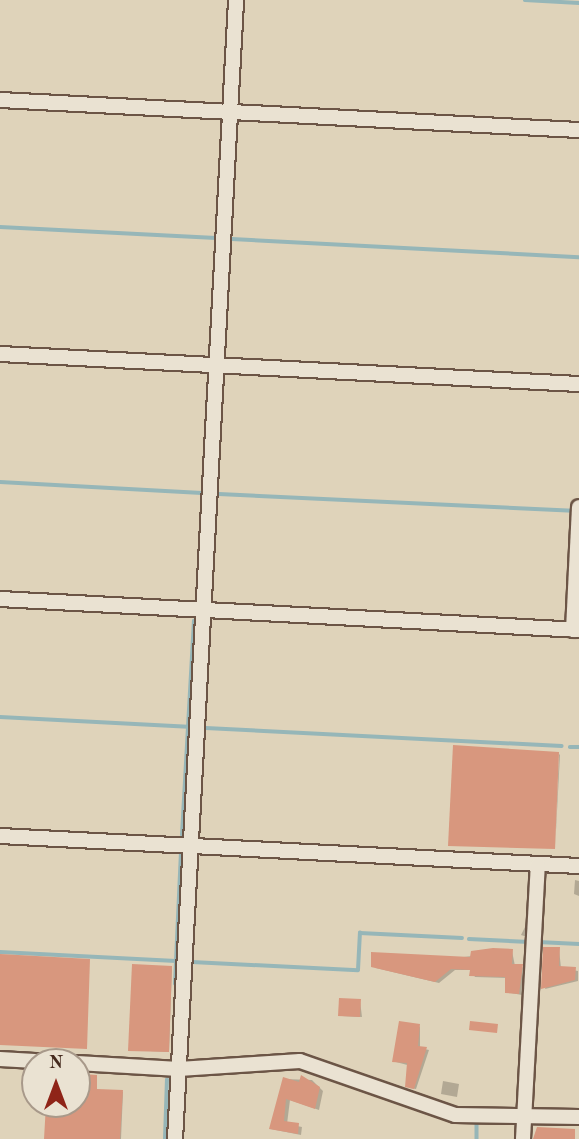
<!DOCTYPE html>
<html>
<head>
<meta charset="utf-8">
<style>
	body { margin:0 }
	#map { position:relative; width:579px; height:1139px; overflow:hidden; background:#dfd3ba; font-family:"Old Standard TT",serif }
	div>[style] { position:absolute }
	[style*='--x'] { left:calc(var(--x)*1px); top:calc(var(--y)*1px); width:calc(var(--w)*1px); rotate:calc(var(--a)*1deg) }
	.shadow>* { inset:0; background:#0003 }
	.stream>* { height:3.5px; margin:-1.75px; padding:0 1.75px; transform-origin:1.75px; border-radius:1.75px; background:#96b6b8 }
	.building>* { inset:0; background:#d8977e }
	.roads { filter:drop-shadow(2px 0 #6c5546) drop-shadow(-2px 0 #6c5546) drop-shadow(0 2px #6c5546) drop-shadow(0 -2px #6c5546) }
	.minor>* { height:14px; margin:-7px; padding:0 7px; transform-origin:7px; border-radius:7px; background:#eae2d2 }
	span { translate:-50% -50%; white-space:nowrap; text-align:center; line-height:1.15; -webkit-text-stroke:5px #eae2d2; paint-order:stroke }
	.north { position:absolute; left:21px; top:1048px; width:70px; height:70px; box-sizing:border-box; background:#eae2d2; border:2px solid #a8998a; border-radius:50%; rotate:0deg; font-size:19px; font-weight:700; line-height:28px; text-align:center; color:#462b1f }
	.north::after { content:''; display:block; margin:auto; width:24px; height:32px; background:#8f2418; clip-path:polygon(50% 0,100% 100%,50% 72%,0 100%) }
</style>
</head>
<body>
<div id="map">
	<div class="shadow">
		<div style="clip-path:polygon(559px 754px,560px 755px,555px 849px)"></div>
		<div style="clip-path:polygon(575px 880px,579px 881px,579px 896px,574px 894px)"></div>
		<div style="clip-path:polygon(528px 921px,527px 936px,524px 936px,521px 935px)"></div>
		<div style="clip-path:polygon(559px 949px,561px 968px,578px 971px,578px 981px,545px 989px)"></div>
		<div style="clip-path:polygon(512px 951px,515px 966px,526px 968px,522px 995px,506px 992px,507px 978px,475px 977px,471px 970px,455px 970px,439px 983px,376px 968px)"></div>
		<div style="clip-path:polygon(172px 967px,169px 1052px,131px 1050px)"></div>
		<div style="clip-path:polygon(360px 1001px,362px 1017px,342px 1016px)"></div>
		<div style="clip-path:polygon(420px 1026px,420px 1048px,429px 1050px,416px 1089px,409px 1088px,411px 1066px,396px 1062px)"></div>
		<div style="clip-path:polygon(97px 1077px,97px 1090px,123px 1092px,121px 1139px,45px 1139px,47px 1104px,77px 1104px,77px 1089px)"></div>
		<div style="clip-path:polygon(284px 1079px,312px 1080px,323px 1091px,319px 1110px,290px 1100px,287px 1124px,302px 1127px,301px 1135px,271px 1129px)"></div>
		<div style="clip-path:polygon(443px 1081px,459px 1084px,457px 1097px,441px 1094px)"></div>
	</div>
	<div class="stream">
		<div style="--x:525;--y:0;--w:54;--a:3.2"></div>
		<div style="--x:0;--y:227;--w:216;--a:2.9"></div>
		<div style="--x:232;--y:239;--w:347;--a:3"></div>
		<div style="--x:0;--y:482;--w:202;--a:3.1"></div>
		<div style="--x:219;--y:494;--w:354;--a:2.7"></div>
		<div style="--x:0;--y:717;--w:188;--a:3"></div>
		<div style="--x:206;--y:728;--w:356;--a:2.9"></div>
		<div style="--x:570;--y:747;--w:9;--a:0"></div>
		<div style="--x:182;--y:835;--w:214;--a:-86.8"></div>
		<div style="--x:469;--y:939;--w:60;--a:2.9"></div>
		<div style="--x:538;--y:942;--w:41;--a:2.8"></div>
		<div style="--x:0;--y:952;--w:176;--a:2.9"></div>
		<div style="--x:192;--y:962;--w:166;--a:2.8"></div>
		<div style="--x:358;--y:970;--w:37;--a:-87"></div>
		<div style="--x:360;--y:933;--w:102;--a:2.8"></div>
		<div style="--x:175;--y:984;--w:130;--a:-87.4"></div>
		<div style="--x:477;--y:1123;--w:16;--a:90"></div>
		<div style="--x:165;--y:1139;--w:59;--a:-88.1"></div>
	</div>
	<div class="building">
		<div style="clip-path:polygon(453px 745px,559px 752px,555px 849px,448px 846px)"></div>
		<div style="clip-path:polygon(543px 947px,560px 947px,559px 966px,576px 967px,575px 980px,541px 989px)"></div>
		<div style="clip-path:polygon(493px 948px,513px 949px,512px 964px,523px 964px,519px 994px,505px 993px,505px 977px,469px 976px,470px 970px,451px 969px,435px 982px,371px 967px,371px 952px,470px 957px,471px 951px)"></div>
		<div style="clip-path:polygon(0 954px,90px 959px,87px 1049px,0 1045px)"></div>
		<div style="clip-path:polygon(132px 964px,172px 966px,169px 1052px,128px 1051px)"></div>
		<div style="clip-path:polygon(339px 998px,361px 999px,360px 1017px,338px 1016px)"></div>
		<div style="clip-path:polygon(399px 1021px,420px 1024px,418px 1046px,427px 1047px,414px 1089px,405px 1087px,407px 1063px,392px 1062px)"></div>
		<div style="clip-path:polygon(470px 1021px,498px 1024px,497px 1033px,469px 1030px)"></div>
		<div style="clip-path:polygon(82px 1074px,97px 1075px,97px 1089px,123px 1090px,120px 1139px,44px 1139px,46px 1104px,77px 1104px)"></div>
		<div style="clip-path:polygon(301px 1075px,320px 1087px,315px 1109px,286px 1099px,284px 1121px,299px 1123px,298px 1134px,269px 1129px,283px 1077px,299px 1082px)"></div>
		<div style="clip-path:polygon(537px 1127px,575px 1129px,575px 1139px,533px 1139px)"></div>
	</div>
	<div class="roads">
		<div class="minor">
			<div style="--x:0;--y:100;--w:580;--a:2.97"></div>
			<div style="--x:0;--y:354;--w:580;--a:2.97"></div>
			<div style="--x:0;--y:599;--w:580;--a:3.06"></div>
			<div style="--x:573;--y:630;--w:123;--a:-87.2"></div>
			<div style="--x:0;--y:836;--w:580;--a:2.97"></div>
			<div style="--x:0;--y:1059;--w:52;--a:3.3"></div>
			<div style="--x:77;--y:1063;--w:102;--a:3.4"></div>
			<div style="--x:179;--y:1069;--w:121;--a:-3.8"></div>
			<div style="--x:300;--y:1061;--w:164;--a:19.2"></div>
			<div style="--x:455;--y:1115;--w:124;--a:0.9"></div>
			<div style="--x:175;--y:1139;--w:1141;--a:-86.93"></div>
			<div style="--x:523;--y:1139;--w:275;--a:-86.9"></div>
		</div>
	</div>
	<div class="north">N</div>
</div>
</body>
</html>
